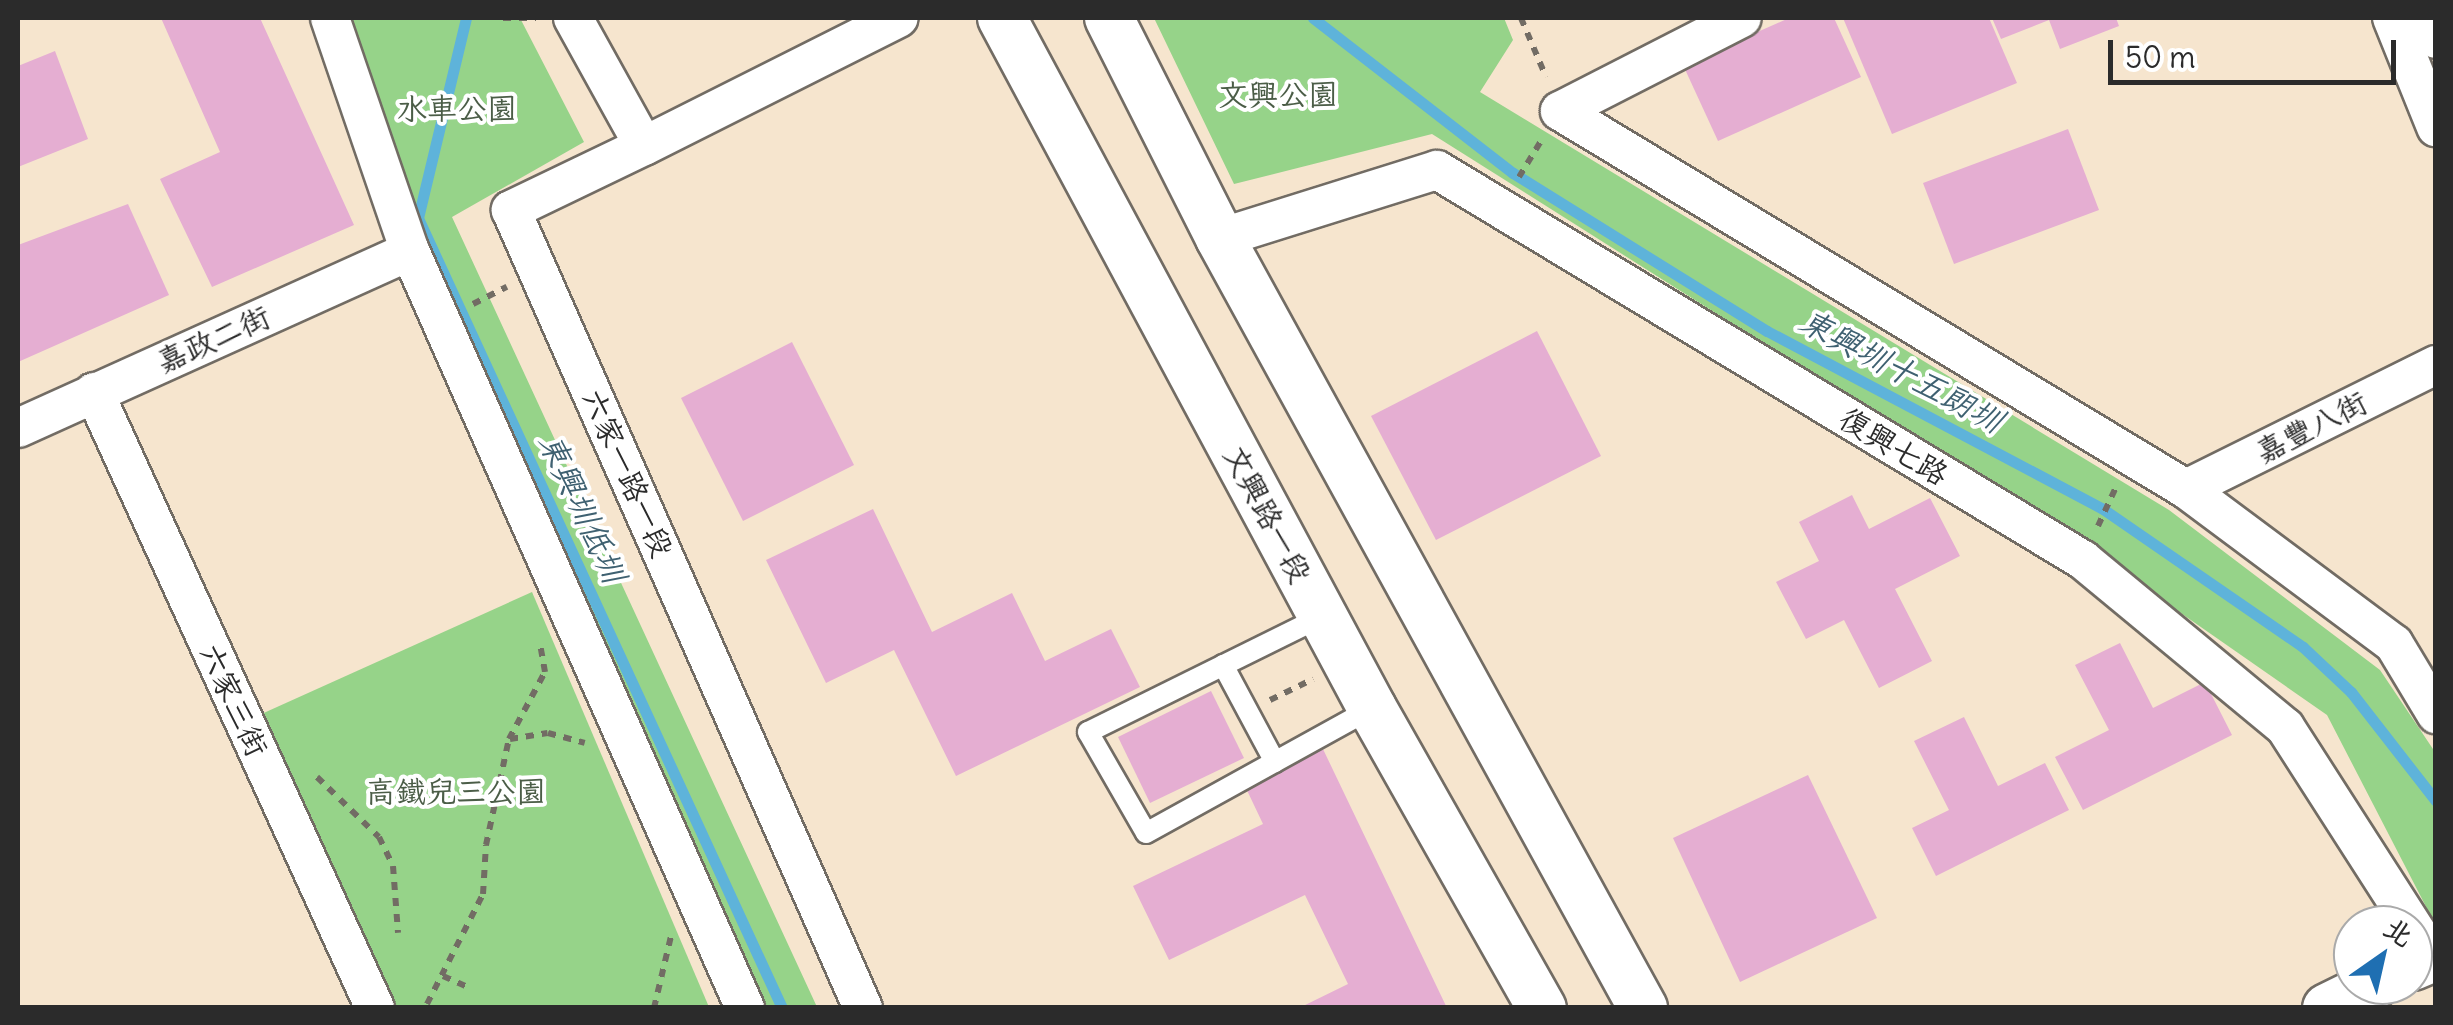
<!DOCTYPE html>
<html>
<head>
<meta charset="utf-8">
<style>
	body { margin:0 }
	#map { position:relative; width:2453px; height:1025px; overflow:hidden; background:#f6e5ce; font-family:Delius,"LXGW WenKai TC",sans-serif }
	div>[style] { position:absolute }
	[style*='--x'] { left:calc(var(--x)*1px); top:calc(var(--y)*1px); width:calc(var(--w)*1px); rotate:calc(var(--a)*1deg) }
	.green>* { inset:0; background:#96d389 }
	.stream>* { height:11px; margin:-5.5px; padding:0 5.5px; transform-origin:5.5px; border-radius:5.5px; background:#5eb3da }
	.building>* { inset:0; background:#e5aed2 }
	.path>* { height:6px; margin-top:-3px; transform-origin:0; background:repeating-linear-gradient(90deg,#726c64 0 8px,transparent 0 16px) }
	.roads { filter:drop-shadow(2px 0 #726c64) drop-shadow(-2px 0 #726c64) drop-shadow(0 2px #726c64) drop-shadow(0 -2px #726c64) }
	.service>* { height:20px; margin:-10px; padding:0 10px; transform-origin:10px; border-radius:10px; background:#fff }
	.minor>* { height:38px; margin:-19px; padding:0 19px; transform-origin:19px; border-radius:19px; background:#fff }
	.tertiary>* { height:48px; margin:-24px; padding:0 24px; transform-origin:24px; border-radius:24px; background:#fff }
	span { translate:-50% -50%; white-space:nowrap; text-align:center; line-height:1.15; -webkit-text-stroke:8px #fff; paint-order:stroke }
	.park-label { font-size:30px; color:#4b5d47 }
	.street-label { font-size:30px; color:#2b2b2b }
	.water-label { font-size:32px; color:#3f6171; font-style:italic }
	.frame { position:absolute; inset:0; border:20px solid #2b2b2b; pointer-events:none }
	.north { position:absolute; left:2333px; top:905px; width:100px; height:100px; box-sizing:border-box; background:#fff; border:2px solid #aaa; border-radius:50%; rotate:34deg; font-size:28px; font-weight:700; line-height:40px; text-align:center; color:#2b2b2b }
	.north::after { content:''; display:block; margin:auto; width:35px; height:45px; background:#1f6fb2; clip-path:polygon(50% 0,100% 100%,50% 72%,0 100%) }
	.scale { position:absolute; left:2108px; top:40px; width:288px; height:45px; box-sizing:border-box; border:5px solid #2b2b2b; border-top:0; padding-left:12px; font-size:30px; line-height:35px; white-space:nowrap; color:#2b2b2b; -webkit-text-stroke:8px #fff; paint-order:stroke }
</style>
</head>
<body>
<div id="map">
	<div class="green">
		<div style="clip-path:polygon(328px 18px,520px 18px,584px 142px,452px 217px,817px 1007px,763px 1007px)"></div>
		<div style="clip-path:polygon(1154px 18px,1504px 18px,1513px 40px,1480px 92px,2169px 510px,2380px 670px,2435px 752px,2435px 924px,2327px 715px,2086px 547px,1432px 134px,1234px 184px)"></div>
		<div style="clip-path:polygon(532px 592px,709px 1007px,396px 1007px,257px 716px)"></div>
	</div>
	<div class="stream">
		<div style="--x:466;--y:18;--w:206;--a:103.5"></div>
		<div style="--x:418;--y:218;--w:870;--a:65.26"></div>
		<div style="--x:1313;--y:18;--w:253;--a:37.8"></div>
		<div style="--x:1513;--y:173;--w:299;--a:31.9"></div>
		<div style="--x:1767;--y:331;--w:380;--a:27.9"></div>
		<div style="--x:2103;--y:509;--w:243;--a:34.6"></div>
		<div style="--x:2303;--y:647;--w:66;--a:43.2"></div>
		<div style="--x:2351;--y:692;--w:138;--a:52.1"></div>
	</div>
	<div class="building">
		<div style="clip-path:polygon(161px 18px,260px 18px,354px 225px,212px 287px,160px 179px,220px 152px)"></div>
		<div style="clip-path:polygon(1789px 18px,1834px 18px,1861px 77px,1718px 141px,1683px 65px)"></div>
		<div style="clip-path:polygon(1843px 18px,1989px 18px,2017px 83px,1892px 134px)"></div>
		<div style="clip-path:polygon(1992px 18px,2116px 18px,2119px 26px,2060px 49px,2049px 20px,2001px 39px)"></div>
		<div style="clip-path:polygon(55px 51px,88px 139px,18px 167px,18px 66px)"></div>
		<div style="clip-path:polygon(2068px 129px,2099px 210px,1954px 264px,1923px 183px)"></div>
		<div style="clip-path:polygon(128px 204px,169px 295px,18px 362px,18px 245px)"></div>
		<div style="clip-path:polygon(1537px 331px,1601px 456px,1436px 540px,1371px 416px)"></div>
		<div style="clip-path:polygon(792px 342px,854px 465px,743px 521px,681px 398px)"></div>
		<div style="clip-path:polygon(1852px 495px,1869px 529px,1930px 498px,1960px 556px,1895px 589px,1932px 661px,1879px 688px,1844px 620px,1806px 639px,1776px 582px,1819px 561px,1799px 522px)"></div>
		<div style="clip-path:polygon(873px 509px,932px 632px,1012px 593px,1045px 661px,1111px 629px,1140px 687px,956px 776px,894px 650px,826px 683px,766px 560px)"></div>
		<div style="clip-path:polygon(2120px 643px,2153px 708px,2205px 682px,2232px 735px,2083px 810px,2055px 757px,2109px 730px,2075px 665px)"></div>
		<div style="clip-path:polygon(1211px 691px,1244px 758px,1150px 803px,1118px 737px)"></div>
		<div style="clip-path:polygon(1964px 717px,1998px 786px,2045px 763px,2069px 810px,1936px 876px,1912px 828px,1949px 810px,1914px 741px)"></div>
		<div style="clip-path:polygon(1322px 747px,1447px 1008px,1299px 1008px,1348px 984px,1305px 895px,1169px 960px,1133px 886px,1263px 824px,1244px 784px)"></div>
		<div style="clip-path:polygon(1808px 775px,1877px 918px,1740px 982px,1673px 838px)"></div>
	</div>
	<div class="path">
		<div style="--x:503;--y:18;--w:33;--a:0"></div>
		<div style="--x:1521;--y:18;--w:64;--a:67"></div>
		<div style="--x:1519;--y:177;--w:42;--a:-58.6"></div>
		<div style="--x:473;--y:304;--w:38;--a:-27"></div>
		<div style="--x:2098;--y:526;--w:43;--a:-65.2"></div>
		<div style="--x:1270;--y:700;--w:48;--a:-26"></div>
		<div style="--x:510;--y:739;--w:38;--a:-9"></div>
		<div style="--x:548;--y:733;--w:38;--a:15"></div>
		<div style="--x:317;--y:777;--w:86;--a:44.1"></div>
		<div style="--x:379;--y:837;--w:32;--a:64"></div>
		<div style="--x:393;--y:866;--w:67;--a:85.7"></div>
		<div style="--x:443;--y:976;--w:27;--a:24"></div>
		<div style="--x:427;--y:1004;--w:123;--a:-63"></div>
		<div style="--x:483;--y:894;--w:49;--a:-86.5"></div>
		<div style="--x:486;--y:845;--w:108;--a:-77.8"></div>
		<div style="--x:509;--y:739;--w:76;--a:-61.8"></div>
		<div style="--x:545;--y:672;--w:27;--a:-100"></div>
		<div style="--x:654;--y:1008;--w:74;--a:-76.7"></div>
	</div>
	<div class="roads">
		<div class="service">
			<div style="--x:1323;--y:616;--w:262;--a:153.7"></div>
			<div style="--x:1088;--y:732;--w:116;--a:60.1"></div>
			<div style="--x:1146;--y:833;--w:258;--a:-28.9"></div>
			<div style="--x:1223;--y:665;--w:110;--a:61.8"></div>
		</div>
		<div class="minor">
			<div style="--x:330;--y:18;--w:246;--a:71.1"></div>
			<div style="--x:410;--y:251;--w:828;--a:66.13"></div>
			<div style="--x:573;--y:18;--w:146;--a:61"></div>
			<div style="--x:644;--y:146;--w:148;--a:154.3"></div>
			<div style="--x:511;--y:210;--w:872;--a:66.2"></div>
			<div style="--x:2392;--y:18;--w:118;--a:68"></div>
			<div style="--x:2426;--y:18;--w:23;--a:65"></div>
			<div style="--x:1560;--y:111;--w:731;--a:31.13"></div>
			<div style="--x:2186;--y:489;--w:259;--a:36.7"></div>
			<div style="--x:2394;--y:644;--w:82;--a:59"></div>
			<div style="--x:1560;--y:111;--w:204;--a:-27.1"></div>
			<div style="--x:644;--y:146;--w:285;--a:-26.7"></div>
			<div style="--x:1220;--y:238;--w:227;--a:-17.4"></div>
			<div style="--x:1437;--y:170;--w:755;--a:31.12"></div>
			<div style="--x:2083;--y:560;--w:262;--a:39.6"></div>
			<div style="--x:2285;--y:727;--w:279;--a:57.3"></div>
			<div style="--x:94;--y:392;--w:677;--a:65.48"></div>
			<div style="--x:18;--y:428;--w:430;--a:-24.3"></div>
			<div style="--x:2186;--y:489;--w:279;--a:-26.4"></div>
		</div>
		<div class="tertiary">
			<div style="--x:1002;--y:18;--w:783;--a:61.8"></div>
			<div style="--x:1372;--y:708;--w:345;--a:60.5"></div>
			<div style="--x:1109;--y:18;--w:246;--a:63.2"></div>
			<div style="--x:1220;--y:238;--w:879;--a:61.22"></div>
			<div style="--x:2413;--y:966;--w:25;--a:-23"></div>
			<div style="--x:2327;--y:1008;--w:52;--a:-26.1"></div>
		</div>
	</div>
	<div class="park-label">
		<span style="left:1278px;top:94px">文興公園</span>
		<span style="left:457px;top:108px">水車公園</span>
		<span style="left:456px;top:791px">高鐵兒三公園</span>
	</div>
	<div class="street-label">
		<span style="left:213px;top:339px;rotate:-24deg">嘉政二街</span>
		<span style="left:2311px;top:427px;rotate:-27deg">嘉豐八街</span>
		<span style="left:1894px;top:446px;rotate:31deg">復興七路</span>
		<span style="left:628px;top:473px;rotate:66deg">六家一路一段</span>
		<span style="left:1268px;top:514px;rotate:62deg">文興路一段</span>
		<span style="left:234px;top:700px;rotate:65deg">六家三街</span>
	</div>
	<div class="water-label">
		<span style="left:1901px;top:371px;rotate:28deg">東興圳十五朗圳</span>
		<span style="left:582px;top:508px;rotate:65deg">東興圳低圳</span>
	</div>
	<div class="frame"></div>
	<div class="north">北</div>
	<div class="scale">50 m</div>
</div>
</body>
</html>
